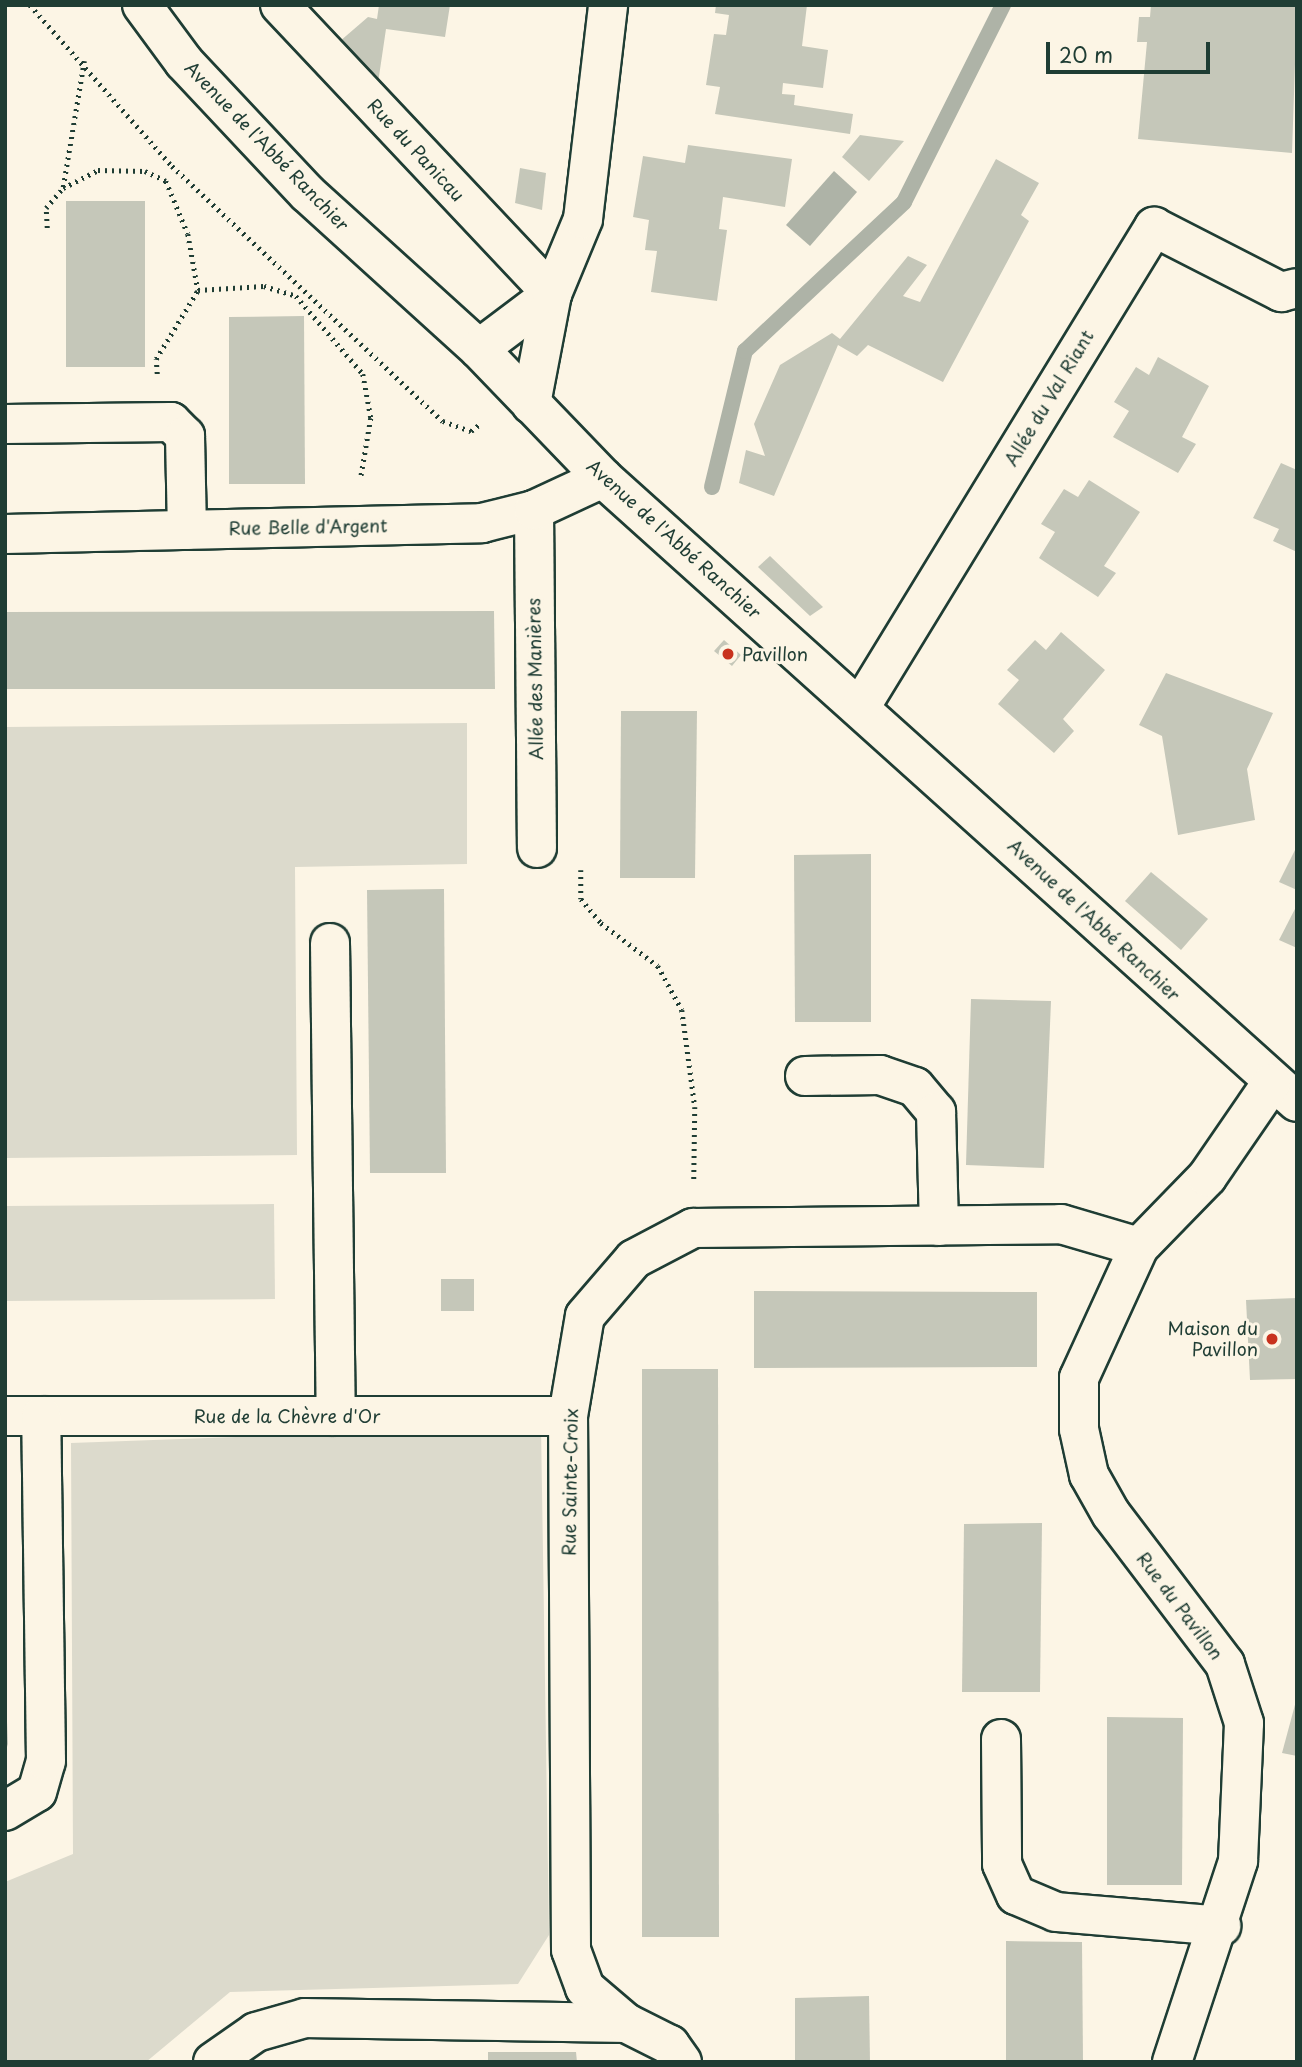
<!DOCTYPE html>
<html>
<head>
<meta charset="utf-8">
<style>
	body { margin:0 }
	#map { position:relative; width:1302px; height:2067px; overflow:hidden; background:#fcf5e5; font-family:"Playpen Sans",sans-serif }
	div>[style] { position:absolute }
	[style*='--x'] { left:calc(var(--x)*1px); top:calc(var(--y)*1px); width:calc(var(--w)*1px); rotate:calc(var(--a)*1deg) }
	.green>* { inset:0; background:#dcdacc }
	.water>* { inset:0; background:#aeb3a7 }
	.stream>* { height:16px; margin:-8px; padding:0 8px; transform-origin:8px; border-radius:8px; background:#aeb3a7 }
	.building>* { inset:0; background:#c5c7b9 }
	.path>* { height:4.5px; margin-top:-2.25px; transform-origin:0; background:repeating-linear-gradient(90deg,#1f3d34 0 2px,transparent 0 7px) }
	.roads { filter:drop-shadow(2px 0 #1f3d34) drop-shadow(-2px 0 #1f3d34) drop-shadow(0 2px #1f3d34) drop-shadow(0 -2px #1f3d34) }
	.minor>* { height:38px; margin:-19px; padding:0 19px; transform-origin:19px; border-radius:19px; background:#fcf5e5 }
	.dots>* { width:19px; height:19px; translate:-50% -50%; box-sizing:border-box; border:4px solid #fcf5e5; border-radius:50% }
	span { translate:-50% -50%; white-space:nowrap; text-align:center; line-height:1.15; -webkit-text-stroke:6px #fcf5e5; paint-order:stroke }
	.street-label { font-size:18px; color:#1f3d34 }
	.poi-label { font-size:18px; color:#1f3d34 }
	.left { translate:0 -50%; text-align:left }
	.right { translate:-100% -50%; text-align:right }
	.frame { position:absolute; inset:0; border:7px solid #1f3d34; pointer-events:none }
	.scale { position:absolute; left:1046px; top:42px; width:164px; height:32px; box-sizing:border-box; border:4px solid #1f3d34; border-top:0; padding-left:9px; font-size:21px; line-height:24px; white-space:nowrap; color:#1f3d34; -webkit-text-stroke:5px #fcf5e5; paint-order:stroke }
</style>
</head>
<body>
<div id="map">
	<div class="green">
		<div style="clip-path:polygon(467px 723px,467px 864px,295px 867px,297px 1155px,5px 1158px,5px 727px)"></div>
		<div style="clip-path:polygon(274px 1204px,275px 1299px,5px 1301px,5px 1206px)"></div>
		<div style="clip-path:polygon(541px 1426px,549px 1935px,518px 1984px,230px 1992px,146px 2062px,5px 2062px,5px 1882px,73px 1854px,71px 1443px)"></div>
	</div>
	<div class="water">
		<div style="clip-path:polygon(834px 171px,857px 192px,810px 246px,786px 225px)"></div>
	</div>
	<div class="stream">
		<div style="--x:712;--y:487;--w:140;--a:-76.4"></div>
		<div style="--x:745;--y:351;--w:218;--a:-43.1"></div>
		<div style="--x:904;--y:202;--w:220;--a:-63.3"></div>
	</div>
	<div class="building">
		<div style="clip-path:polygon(379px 5px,450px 5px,445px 37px,386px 29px,378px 83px,339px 42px,368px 17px,377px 19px)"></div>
		<div style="clip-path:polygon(716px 5px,807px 5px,802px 46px,828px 50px,823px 88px,783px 83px,782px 94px,795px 95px,794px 105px,853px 114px,850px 134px,715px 114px,720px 87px,706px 85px,714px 34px,726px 35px,729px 15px,715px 13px)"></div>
		<div style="clip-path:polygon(1151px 5px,1297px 5px,1292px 153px,1138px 139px,1147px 42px,1137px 42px,1139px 17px,1150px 17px)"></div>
		<div style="clip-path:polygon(860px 135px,904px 141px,869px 181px,842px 157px)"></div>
		<div style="clip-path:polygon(688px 145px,792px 159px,785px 207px,723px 197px,719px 229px,727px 230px,717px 301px,651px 292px,657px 251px,645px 250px,649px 220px,633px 217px,643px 156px,685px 163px)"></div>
		<div style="clip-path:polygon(996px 159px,1039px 183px,1021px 215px,1029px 221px,943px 382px,868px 345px,857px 356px,838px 345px,774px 496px,739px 483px,746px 450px,765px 456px,754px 424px,780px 365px,832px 333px,840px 339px,908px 256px,927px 265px,903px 296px,920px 302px)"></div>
		<div style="clip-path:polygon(520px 168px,546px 173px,542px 210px,515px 203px)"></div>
		<div style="clip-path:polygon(66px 201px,145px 201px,145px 367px,66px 367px)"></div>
		<div style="clip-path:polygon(304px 316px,305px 484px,229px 484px,229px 317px)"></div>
		<div style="clip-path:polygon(1158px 357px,1209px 386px,1182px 437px,1196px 444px,1178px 473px,1113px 437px,1129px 411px,1114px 402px,1136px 367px,1149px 375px)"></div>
		<div style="clip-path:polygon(1281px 463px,1297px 470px,1297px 552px,1273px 541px,1279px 529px,1253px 518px)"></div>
		<div style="clip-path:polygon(1089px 480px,1140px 512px,1104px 566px,1116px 573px,1098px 597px,1039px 558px,1055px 532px,1041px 524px,1064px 489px,1078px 497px)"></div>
		<div style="clip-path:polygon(770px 556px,823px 607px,810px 616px,758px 567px)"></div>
		<div style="clip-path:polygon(494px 611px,495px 689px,5px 689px,5px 612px)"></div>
		<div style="clip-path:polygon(1061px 632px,1105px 670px,1063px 719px,1074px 731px,1054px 753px,998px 704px,1019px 680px,1007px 670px,1035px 640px,1046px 650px)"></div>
		<div style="clip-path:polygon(724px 640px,741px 655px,732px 666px,714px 651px)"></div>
		<div style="clip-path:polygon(1166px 673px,1273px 713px,1247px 769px,1255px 820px,1178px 835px,1162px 736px,1139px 725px)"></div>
		<div style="clip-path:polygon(621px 711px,697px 711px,695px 878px,620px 878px)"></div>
		<div style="clip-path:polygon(1297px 846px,1297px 890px,1279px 882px)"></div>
		<div style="clip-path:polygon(871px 854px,871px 1022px,795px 1022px,794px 855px)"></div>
		<div style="clip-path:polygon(1151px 872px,1208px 919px,1181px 950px,1125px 901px)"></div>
		<div style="clip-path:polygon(444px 889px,446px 1173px,370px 1173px,367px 890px)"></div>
		<div style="clip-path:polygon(1297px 905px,1297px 948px,1279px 940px)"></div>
		<div style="clip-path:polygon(971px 999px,1051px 1001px,1044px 1168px,966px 1165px)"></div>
		<div style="clip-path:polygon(441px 1279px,474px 1279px,474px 1311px,441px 1311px)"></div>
		<div style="clip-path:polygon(754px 1291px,1037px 1292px,1037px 1367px,754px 1368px)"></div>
		<div style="clip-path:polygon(1297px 1298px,1297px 1379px,1250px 1380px,1246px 1300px)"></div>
		<div style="clip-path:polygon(642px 1369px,718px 1369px,719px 1937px,642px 1937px)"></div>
		<div style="clip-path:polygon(1042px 1523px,1040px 1692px,962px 1692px,964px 1524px)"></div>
		<div style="clip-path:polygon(5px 1676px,8px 1744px,5px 1753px)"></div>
		<div style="clip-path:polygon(1296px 1701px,1297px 1702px,1297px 1756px,1282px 1753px)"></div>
		<div style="clip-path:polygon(1107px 1717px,1183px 1718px,1182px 1885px,1107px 1885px)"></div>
		<div style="clip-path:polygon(1006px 1941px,1082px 1942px,1083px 2062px,1006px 2062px)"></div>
		<div style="clip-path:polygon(869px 1996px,870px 2062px,795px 2062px,795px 1998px)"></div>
		<div style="clip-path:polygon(488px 2052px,576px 2052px,577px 2062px,488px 2062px)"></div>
	</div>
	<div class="path">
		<div style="--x:30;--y:5;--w:215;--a:48.6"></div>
		<div style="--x:172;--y:166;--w:372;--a:43.3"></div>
		<div style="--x:443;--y:421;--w:30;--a:20"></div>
		<div style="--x:471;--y:431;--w:11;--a:-38"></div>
		<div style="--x:63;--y:187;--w:128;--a:-80.5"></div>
		<div style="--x:47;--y:228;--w:20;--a:-93"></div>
		<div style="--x:46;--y:208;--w:26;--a:-50"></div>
		<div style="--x:63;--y:188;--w:39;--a:-27"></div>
		<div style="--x:98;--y:170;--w:47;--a:1.2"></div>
		<div style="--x:145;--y:171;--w:23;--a:25"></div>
		<div style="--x:166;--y:181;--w:57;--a:67.5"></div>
		<div style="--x:188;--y:234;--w:57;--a:79.9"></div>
		<div style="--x:198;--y:290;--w:66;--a:-3.5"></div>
		<div style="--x:264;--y:286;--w:34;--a:17"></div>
		<div style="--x:296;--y:296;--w:103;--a:49.3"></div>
		<div style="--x:363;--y:374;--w:45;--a:79.7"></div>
		<div style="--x:371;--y:418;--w:60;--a:99.6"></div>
		<div style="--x:157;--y:374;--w:15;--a:-94"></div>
		<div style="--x:156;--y:359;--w:81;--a:-58.7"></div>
		<div style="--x:581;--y:870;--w:29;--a:90"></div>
		<div style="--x:581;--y:899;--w:31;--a:50"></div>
		<div style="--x:601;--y:923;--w:71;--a:37"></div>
		<div style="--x:658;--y:966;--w:50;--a:61.4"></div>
		<div style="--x:682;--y:1010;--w:98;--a:82.4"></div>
		<div style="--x:695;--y:1107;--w:72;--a:90.8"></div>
	</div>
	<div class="roads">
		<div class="minor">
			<div style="--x:142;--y:5;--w:71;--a:53.6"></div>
			<div style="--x:184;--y:62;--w:180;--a:46.8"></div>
			<div style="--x:307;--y:193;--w:232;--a:42.2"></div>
			<div style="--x:479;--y:349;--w:179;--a:46.1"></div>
			<div style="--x:603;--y:478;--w:933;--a:41.96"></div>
			<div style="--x:280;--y:5;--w:397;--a:46.7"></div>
			<div style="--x:479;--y:349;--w:91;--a:-37"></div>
			<div style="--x:531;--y:404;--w:112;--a:-79.2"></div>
			<div style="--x:552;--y:294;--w:81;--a:-67.5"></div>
			<div style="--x:583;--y:219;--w:215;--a:-83.3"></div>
			<div style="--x:5;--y:424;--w:166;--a:-0.7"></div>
			<div style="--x:171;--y:422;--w:20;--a:45"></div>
			<div style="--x:185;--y:436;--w:94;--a:88.8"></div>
			<div style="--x:534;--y:510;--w:338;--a:89.5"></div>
			<div style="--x:5;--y:534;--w:477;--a:-1.3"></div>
			<div style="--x:482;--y:523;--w:54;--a:-14"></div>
			<div style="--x:534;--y:510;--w:76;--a:-24.9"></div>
			<div style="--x:861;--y:706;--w:562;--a:-58.55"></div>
			<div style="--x:1154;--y:227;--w:143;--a:27.1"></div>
			<div style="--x:1281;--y:292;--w:16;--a:-14"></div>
			<div style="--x:330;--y:943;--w:473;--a:89.3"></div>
			<div style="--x:805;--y:1076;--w:75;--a:-0.8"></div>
			<div style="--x:880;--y:1075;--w:37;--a:19"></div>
			<div style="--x:915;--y:1087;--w:33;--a:50"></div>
			<div style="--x:936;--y:1112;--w:114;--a:88.5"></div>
			<div style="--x:5;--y:1416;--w:563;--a:0"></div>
			<div style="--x:1001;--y:1739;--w:125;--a:89.5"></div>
			<div style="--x:1002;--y:1864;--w:34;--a:66"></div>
			<div style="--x:1016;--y:1895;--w:43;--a:23"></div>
			<div style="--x:1056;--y:1912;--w:166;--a:4.8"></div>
			<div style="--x:5;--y:1811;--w:37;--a:-31"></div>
			<div style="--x:37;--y:1792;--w:32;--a:-74"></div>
			<div style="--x:46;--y:1761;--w:345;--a:-90.8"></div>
			<div style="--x:213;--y:2062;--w:52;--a:-34.9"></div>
			<div style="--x:256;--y:2032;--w:51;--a:-15.9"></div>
			<div style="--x:305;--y:2018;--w:321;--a:0.9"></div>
			<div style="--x:682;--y:2062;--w:21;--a:-125"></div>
			<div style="--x:670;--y:2045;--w:49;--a:-153.4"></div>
			<div style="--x:626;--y:2023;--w:54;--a:-139.5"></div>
			<div style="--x:585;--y:1988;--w:40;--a:-110.2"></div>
			<div style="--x:571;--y:1950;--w:534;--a:-90.32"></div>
			<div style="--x:568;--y:1416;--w:101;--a:-80.4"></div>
			<div style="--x:585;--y:1316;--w:75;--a:-49.3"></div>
			<div style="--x:634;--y:1259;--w:67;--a:-27.7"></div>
			<div style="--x:693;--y:1228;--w:368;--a:-0.6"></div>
			<div style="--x:1061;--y:1224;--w:81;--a:16.4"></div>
			<div style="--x:1172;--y:2062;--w:212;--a:-71.8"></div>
			<div style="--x:1238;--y:1861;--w:138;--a:-87.5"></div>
			<div style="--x:1244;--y:1723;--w:62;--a:-107.9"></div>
			<div style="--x:1225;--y:1664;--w:188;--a:-127.2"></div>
			<div style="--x:1111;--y:1514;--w:45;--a:-119.4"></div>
			<div style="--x:1089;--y:1475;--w:47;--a:-102.3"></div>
			<div style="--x:1079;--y:1429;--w:51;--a:-90"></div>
			<div style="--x:1079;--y:1378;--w:144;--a:-65.4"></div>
			<div style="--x:1139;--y:1247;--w:98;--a:-45.8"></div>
			<div style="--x:1207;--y:1177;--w:113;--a:-55.5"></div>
		</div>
	</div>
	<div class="dots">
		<div style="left:728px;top:654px;background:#c8321e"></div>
		<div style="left:1272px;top:1339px;background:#c8321e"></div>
	</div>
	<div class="street-label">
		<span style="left:267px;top:146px;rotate:46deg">Avenue de l'Abbé Ranchier</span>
		<span style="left:416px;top:150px;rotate:47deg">Rue du Panicau</span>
		<span style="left:1049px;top:398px;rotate:-59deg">Allée du Val Riant</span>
		<span style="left:308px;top:527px;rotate:-1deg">Rue Belle d'Argent</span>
		<span style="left:674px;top:539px;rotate:42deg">Avenue de l'Abbé Ranchier</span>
		<span style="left:535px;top:679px;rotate:-91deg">Allée des Manières</span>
		<span style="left:1094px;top:920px;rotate:43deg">Avenue de l'Abbé Ranchier</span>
		<span style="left:287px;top:1416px">Rue de la Chèvre d'Or</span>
		<span style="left:570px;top:1482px;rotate:-89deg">Rue Sainte-Croix</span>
		<span style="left:1180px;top:1606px;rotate:53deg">Rue du Pavillon</span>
	</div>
	<div class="poi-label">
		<span class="left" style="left:742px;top:654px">Pavillon</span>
		<span class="right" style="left:1258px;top:1339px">Maison du<br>Pavillon</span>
	</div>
	<div class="frame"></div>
	<div class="scale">20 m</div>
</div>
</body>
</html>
